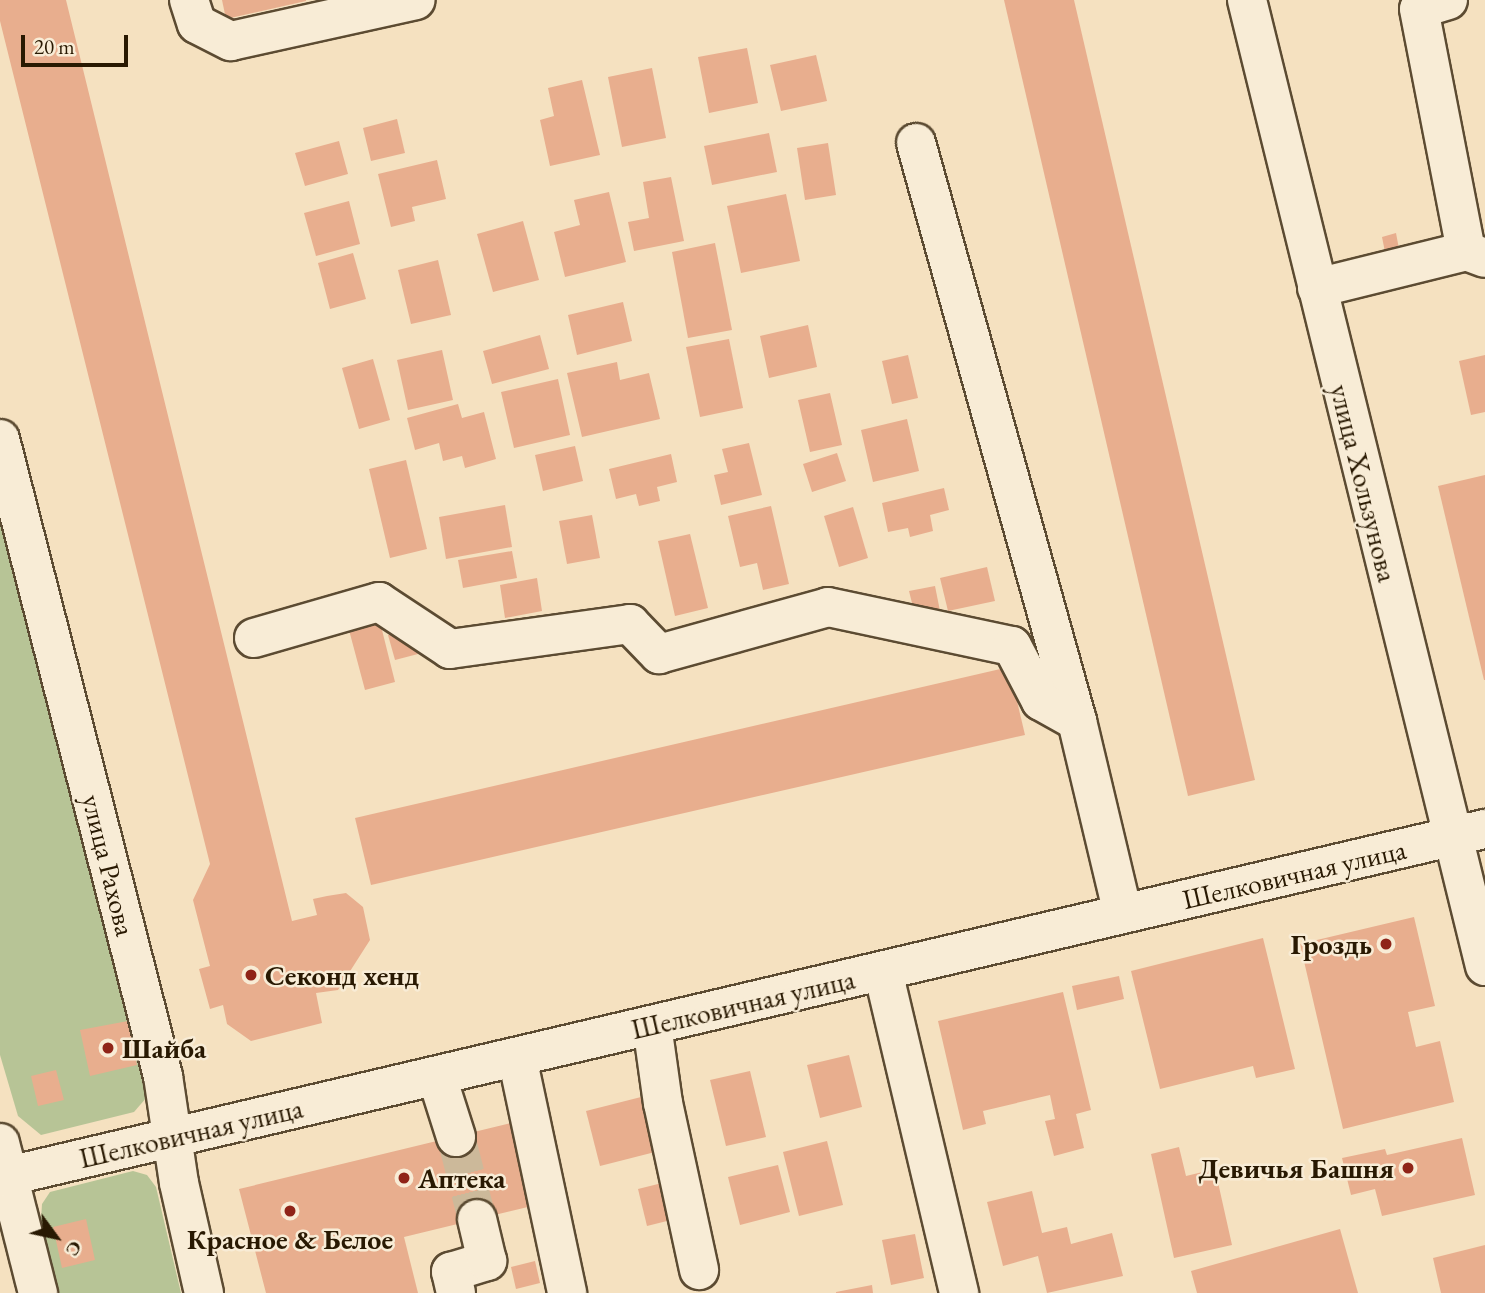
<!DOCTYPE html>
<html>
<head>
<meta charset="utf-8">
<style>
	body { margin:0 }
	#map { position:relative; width:1485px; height:1293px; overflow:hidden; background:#f5e1c0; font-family:"EB Garamond",serif }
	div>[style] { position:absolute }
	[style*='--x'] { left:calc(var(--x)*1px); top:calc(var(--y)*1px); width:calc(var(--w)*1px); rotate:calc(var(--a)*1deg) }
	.green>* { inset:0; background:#b7c496 }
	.building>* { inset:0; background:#e8ae8e }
	.minor-tunnel>* { height:38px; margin-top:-19px; transform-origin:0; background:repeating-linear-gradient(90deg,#ccb99a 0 38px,transparent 0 57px) }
	.roads { filter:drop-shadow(2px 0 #5c4b32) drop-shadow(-2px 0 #5c4b32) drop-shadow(0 2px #5c4b32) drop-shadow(0 -2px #5c4b32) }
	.minor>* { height:38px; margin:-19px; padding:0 19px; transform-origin:19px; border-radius:19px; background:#f8ecd6 }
	.dots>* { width:19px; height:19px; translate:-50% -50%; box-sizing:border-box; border:4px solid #f8ecd6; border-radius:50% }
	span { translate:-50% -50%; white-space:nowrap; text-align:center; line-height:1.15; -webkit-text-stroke:5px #f8ecd6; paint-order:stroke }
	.street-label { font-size:28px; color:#291902 }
	.poi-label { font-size:28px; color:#291902; font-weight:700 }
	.right { translate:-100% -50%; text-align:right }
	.left { translate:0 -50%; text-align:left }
	.north { position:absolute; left:21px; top:1202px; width:70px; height:70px; -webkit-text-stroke:5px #f8ecd6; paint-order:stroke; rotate:123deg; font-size:19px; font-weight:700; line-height:28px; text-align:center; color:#291902 }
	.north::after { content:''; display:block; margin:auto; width:24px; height:32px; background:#291902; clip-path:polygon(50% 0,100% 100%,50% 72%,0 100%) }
	.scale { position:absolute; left:21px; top:35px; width:107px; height:32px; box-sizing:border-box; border:4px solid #291902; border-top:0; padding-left:9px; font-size:21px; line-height:24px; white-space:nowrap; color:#291902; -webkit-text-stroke:5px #f8ecd6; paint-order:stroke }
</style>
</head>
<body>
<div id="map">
	<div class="green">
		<div style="clip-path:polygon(0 510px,146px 1085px,147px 1097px,134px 1112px,41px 1135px,18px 1116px,0 1055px)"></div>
		<div style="clip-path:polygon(133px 1171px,147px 1175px,156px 1187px,181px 1293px,59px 1293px,41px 1220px,42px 1204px,50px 1192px)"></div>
	</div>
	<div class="building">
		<div style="clip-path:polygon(0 0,66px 0,292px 921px,317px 915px,313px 899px,327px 896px,346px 893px,363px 907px,370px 940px,338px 990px,316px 993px,322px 1023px,251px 1041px,227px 1024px,223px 1005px,210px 1009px,199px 969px,210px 966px,193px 900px,210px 864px,0 21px)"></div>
		<div style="clip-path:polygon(222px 0,306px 0,306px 1px,226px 19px)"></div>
		<div style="clip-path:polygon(1004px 0,1074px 0,1255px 780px,1188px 796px)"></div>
		<div style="clip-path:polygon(747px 48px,758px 103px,709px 113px,698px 57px)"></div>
		<div style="clip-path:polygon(816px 55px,827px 101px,781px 111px,770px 65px)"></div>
		<div style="clip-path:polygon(652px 68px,666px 138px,622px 147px,608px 77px)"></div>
		<div style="clip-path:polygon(582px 80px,600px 155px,550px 166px,540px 120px,554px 116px,548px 88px)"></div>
		<div style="clip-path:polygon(397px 119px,405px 153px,371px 161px,363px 128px)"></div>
		<div style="clip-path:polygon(769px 133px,777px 172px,712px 185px,704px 146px)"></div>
		<div style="clip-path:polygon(339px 141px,348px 174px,305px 186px,295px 153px)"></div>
		<div style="clip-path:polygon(828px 143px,836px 195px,805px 200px,797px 148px)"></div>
		<div style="clip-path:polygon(437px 160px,446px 199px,412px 207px,415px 221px,391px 227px,378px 174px)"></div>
		<div style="clip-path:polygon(671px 177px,684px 241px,634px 251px,628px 222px,649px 218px,643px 182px)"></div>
		<div style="clip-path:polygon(609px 192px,626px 262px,565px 277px,554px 232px,580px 225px,574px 200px)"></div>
		<div style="clip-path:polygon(786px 194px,800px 261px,741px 273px,727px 206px)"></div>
		<div style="clip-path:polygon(349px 201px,360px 244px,316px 256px,304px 213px)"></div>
		<div style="clip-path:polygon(523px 221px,539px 280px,493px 292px,477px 234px)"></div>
		<div style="clip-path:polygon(1396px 233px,1399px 249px,1385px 252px,1382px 237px)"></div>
		<div style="clip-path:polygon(715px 243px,732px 330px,688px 338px,672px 252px)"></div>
		<div style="clip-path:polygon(353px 253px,366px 299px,330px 309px,318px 263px)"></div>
		<div style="clip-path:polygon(438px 260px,451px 315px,411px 324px,398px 270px)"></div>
		<div style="clip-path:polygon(623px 302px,632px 341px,577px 355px,568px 315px)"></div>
		<div style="clip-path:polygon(808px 325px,817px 367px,769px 378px,760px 336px)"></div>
		<div style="clip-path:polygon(540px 335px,549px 369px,492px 384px,483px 351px)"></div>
		<div style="clip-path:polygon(729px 339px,743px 408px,700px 417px,686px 347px)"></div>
		<div style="clip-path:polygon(442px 350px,453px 400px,408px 410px,397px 360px)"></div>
		<div style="clip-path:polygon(908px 355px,918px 398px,892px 404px,882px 361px)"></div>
		<div style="clip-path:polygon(1485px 355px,1485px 412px,1471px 415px,1459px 361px)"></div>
		<div style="clip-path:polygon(373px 359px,390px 420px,359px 429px,342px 368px)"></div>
		<div style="clip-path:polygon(617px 362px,620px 380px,649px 373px,660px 419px,582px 437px,567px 373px)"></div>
		<div style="clip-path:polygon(558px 379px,570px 435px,514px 448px,501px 392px)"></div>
		<div style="clip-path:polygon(830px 393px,842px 445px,810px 452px,798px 400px)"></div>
		<div style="clip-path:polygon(458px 404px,462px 418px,484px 412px,496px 459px,465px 468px,462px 456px,443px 461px,439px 443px,415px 450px,407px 418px)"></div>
		<div style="clip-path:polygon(907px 419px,919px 471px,873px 482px,861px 430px)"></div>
		<div style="clip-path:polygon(749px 443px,762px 495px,721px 505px,714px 475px,728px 472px,722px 449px)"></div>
		<div style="clip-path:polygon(575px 446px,583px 481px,543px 491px,535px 455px)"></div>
		<div style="clip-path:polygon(837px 453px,846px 481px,812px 492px,803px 464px)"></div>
		<div style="clip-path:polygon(671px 454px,677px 482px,657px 487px,660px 501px,639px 506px,636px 494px,616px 499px,609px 469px)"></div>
		<div style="clip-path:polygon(406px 460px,427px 549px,390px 558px,369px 469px)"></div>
		<div style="clip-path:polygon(1485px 475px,1485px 680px,1484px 680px,1438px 486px)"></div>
		<div style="clip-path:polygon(944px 488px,949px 510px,930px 515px,933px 531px,910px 537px,908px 528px,888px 532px,882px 503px)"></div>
		<div style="clip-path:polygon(505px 505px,512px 547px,446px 559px,439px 517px)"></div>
		<div style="clip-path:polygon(771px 506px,789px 584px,763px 590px,757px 563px,740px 567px,728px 516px)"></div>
		<div style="clip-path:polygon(853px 507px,868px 558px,839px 567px,824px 516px)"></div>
		<div style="clip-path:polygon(592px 515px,600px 558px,567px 564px,559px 521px)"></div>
		<div style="clip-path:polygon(690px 534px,708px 608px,675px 616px,658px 541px)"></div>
		<div style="clip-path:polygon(512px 551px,517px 578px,463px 588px,458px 560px)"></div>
		<div style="clip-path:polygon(987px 567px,995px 601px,948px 611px,940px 578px)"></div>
		<div style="clip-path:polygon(537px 578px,542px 611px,505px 618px,500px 585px)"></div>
		<div style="clip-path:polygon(935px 586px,940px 611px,915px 615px,909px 591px)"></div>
		<div style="clip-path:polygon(380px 622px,395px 682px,365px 690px,349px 630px)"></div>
		<div style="clip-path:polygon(411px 629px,418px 654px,395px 660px,388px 635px)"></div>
		<div style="clip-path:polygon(1009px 667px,1025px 735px,371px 885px,355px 818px)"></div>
		<div style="clip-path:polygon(1414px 917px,1435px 1006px,1408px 1012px,1416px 1047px,1440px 1041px,1454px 1102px,1343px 1129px,1300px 944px)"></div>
		<div style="clip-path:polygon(1263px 938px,1295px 1069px,1256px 1078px,1253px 1066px,1160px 1089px,1131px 971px)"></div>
		<div style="clip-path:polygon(1119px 976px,1124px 999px,1077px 1010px,1072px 986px)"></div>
		<div style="clip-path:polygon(1063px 992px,1091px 1110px,1076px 1114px,1084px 1148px,1054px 1156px,1045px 1121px,1055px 1119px,1050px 1095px,983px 1111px,986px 1124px,963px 1130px,938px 1021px)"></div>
		<div style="clip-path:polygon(128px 1021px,137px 1065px,90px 1076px,80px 1030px)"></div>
		<div style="clip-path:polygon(849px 1055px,862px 1107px,820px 1118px,807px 1065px)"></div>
		<div style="clip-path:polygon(56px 1070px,64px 1100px,38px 1106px,31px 1076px)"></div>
		<div style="clip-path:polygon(750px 1071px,766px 1137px,726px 1146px,710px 1080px)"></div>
		<div style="clip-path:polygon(645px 1096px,659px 1151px,600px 1166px,586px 1111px)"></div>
		<div style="clip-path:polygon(511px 1123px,532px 1206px,404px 1237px,418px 1293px,266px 1293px,239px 1189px)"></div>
		<div style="clip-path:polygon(1462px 1138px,1475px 1195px,1382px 1216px,1375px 1189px,1351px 1195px,1342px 1158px,1385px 1149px,1387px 1155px)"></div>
		<div style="clip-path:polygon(827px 1141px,843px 1205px,799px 1216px,783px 1152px)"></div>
		<div style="clip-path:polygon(1179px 1147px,1186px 1176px,1215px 1169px,1232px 1245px,1174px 1258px,1151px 1154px)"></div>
		<div style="clip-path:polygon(778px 1165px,790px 1212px,740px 1225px,728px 1177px)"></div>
		<div style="clip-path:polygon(666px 1182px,675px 1219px,647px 1226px,638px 1189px)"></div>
		<div style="clip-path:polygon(1032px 1191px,1042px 1233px,1067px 1227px,1071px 1244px,1112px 1233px,1123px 1276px,1047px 1293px,1038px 1256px,1003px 1266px,987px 1202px)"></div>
		<div style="clip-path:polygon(86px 1219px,95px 1260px,62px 1268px,53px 1227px)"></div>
		<div style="clip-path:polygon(1340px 1229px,1358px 1293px,1197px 1293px,1191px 1271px)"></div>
		<div style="clip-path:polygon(915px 1234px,924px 1278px,891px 1285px,882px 1240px)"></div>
		<div style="clip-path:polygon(1485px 1245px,1485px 1293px,1441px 1293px,1433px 1258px)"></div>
		<div style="clip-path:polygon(535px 1261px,540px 1283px,516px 1289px,511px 1267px)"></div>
		<div style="clip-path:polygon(872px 1285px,873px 1293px,836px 1293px,836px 1292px)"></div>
	</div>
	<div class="minor-tunnel">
		<div style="--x:456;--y:1137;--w:85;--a:75.6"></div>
	</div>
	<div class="roads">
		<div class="minor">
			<div style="--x:189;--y:0;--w:25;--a:72"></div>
			<div style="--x:197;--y:24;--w:38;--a:27"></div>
			<div style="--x:231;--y:41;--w:189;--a:-12.5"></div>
			<div style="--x:1247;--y:0;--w:995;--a:76.16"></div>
			<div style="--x:1448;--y:0;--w:30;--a:163"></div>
			<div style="--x:1419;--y:9;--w:247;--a:79"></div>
			<div style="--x:916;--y:143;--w:600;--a:74.43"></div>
			<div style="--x:1077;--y:721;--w:198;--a:76.6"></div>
			<div style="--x:1317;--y:288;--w:154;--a:-13.9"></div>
			<div style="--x:1466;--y:251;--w:20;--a:20"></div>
			<div style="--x:0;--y:439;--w:658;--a:75.65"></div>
			<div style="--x:163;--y:1076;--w:108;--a:81.5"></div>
			<div style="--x:179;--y:1183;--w:113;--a:77.2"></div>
			<div style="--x:254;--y:638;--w:130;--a:-16.1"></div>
			<div style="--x:379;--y:602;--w:85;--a:33.5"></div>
			<div style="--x:450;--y:649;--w:182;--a:-7.9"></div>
			<div style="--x:630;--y:624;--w:42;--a:46"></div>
			<div style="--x:659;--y:654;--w:175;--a:-15.5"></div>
			<div style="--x:828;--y:607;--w:188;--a:12"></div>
			<div style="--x:1012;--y:646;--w:62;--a:62.2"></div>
			<div style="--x:1041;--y:701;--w:41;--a:29.1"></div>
			<div style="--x:883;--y:971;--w:331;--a:76.7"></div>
			<div style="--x:652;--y:1025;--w:79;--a:82"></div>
			<div style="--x:663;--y:1103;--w:171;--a:77.8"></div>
			<div style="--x:517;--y:1057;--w:241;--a:78"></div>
			<div style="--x:437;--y:1077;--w:63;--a:72.4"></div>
			<div style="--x:0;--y:1143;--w:155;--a:75.8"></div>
			<div style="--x:0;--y:1178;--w:1525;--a:-13.23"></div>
			<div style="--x:456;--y:1293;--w:22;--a:-103"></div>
			<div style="--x:451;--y:1272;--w:38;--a:-17"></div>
			<div style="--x:487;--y:1261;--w:43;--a:-103.4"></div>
		</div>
	</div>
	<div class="dots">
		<div style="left:1386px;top:944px;background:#8f2418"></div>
		<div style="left:251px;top:975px;background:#8f2418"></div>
		<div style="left:108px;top:1048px;background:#8f2418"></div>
		<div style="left:1408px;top:1168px;background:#8f2418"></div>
		<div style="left:404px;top:1178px;background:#8f2418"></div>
		<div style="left:290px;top:1211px;background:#8f2418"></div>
	</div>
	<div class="street-label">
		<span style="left:1364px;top:483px;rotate:76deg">улица Хользунова</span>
		<span style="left:109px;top:865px;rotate:76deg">улица Рахова</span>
		<span style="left:1294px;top:874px;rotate:-13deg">Шелковичная улица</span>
		<span style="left:743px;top:1004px;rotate:-13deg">Шелковичная улица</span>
		<span style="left:191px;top:1133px;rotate:-13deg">Шелковичная улица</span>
	</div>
	<div class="poi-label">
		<span class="right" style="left:1372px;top:944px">Гроздь</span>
		<span class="left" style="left:265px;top:975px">Секонд хенд</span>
		<span class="left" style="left:122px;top:1048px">Шайба</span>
		<span class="right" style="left:1394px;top:1168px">Девичья Башня</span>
		<span class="left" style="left:418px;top:1178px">Аптека</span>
		<span style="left:290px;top:1239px">Красное &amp; Белое</span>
	</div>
	<div class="north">С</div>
	<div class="scale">20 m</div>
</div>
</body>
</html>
